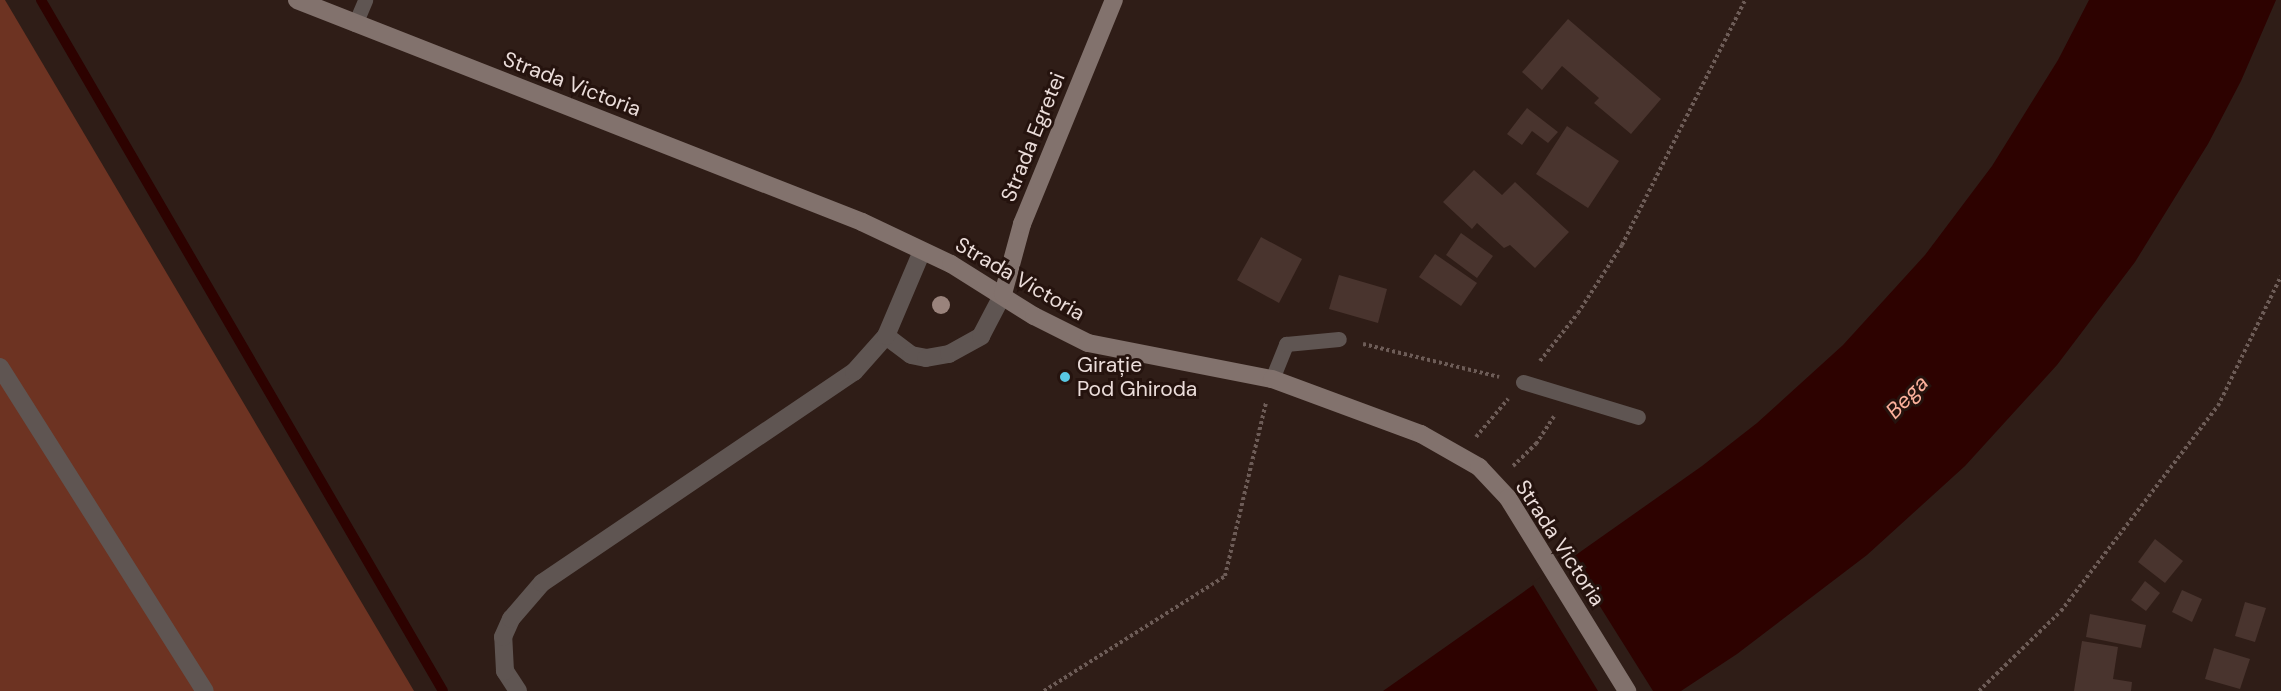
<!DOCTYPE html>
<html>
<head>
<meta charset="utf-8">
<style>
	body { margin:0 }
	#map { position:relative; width:2281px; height:691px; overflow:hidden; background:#2f1d17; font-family:"DM Sans",sans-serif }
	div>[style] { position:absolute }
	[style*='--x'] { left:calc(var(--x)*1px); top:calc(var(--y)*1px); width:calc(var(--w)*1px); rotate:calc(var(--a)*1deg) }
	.green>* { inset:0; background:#6d3322 }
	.water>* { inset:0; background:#2d0200 }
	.pier>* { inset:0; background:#2f1d17 }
	.stream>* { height:10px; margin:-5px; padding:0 5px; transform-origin:5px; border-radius:5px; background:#2d0200 }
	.building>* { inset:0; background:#49342e }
	.path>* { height:4px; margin-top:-2px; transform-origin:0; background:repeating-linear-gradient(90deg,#6d5c57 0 3px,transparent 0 6px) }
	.lane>* { height:15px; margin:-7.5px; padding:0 7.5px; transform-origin:7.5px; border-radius:7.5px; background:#5f5552 }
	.street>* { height:18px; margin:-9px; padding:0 9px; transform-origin:9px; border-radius:9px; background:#5f5552 }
	.secondary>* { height:18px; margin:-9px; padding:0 9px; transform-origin:9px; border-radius:9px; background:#82726d }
	.trees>* { width:18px; height:18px; margin:-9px; border-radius:50%; background:#9a837c }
	.dots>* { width:16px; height:16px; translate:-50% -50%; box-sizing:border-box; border:3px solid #25130e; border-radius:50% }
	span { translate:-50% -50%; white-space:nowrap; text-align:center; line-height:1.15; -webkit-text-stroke:6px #25130e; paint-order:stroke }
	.street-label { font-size:21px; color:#ebddda }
	.poi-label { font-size:21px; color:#ebddda }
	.left { translate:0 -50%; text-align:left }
	.water-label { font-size:22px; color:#fcb19c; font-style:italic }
</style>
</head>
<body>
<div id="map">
	<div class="green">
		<div style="clip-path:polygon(0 0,5px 0,414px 691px,0 691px)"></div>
	</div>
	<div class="water">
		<div style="clip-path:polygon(2089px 0,2276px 0,2241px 81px,2208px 144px,2135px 262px,2057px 365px,1965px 466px,1867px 555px,1737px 654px,1681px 691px,1383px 691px,1702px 466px,1757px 423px,1843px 345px,1925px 255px,1992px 166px,2058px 60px)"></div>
	</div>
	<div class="pier">
		<div style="clip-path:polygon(1569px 557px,1653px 691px,1598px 691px,1532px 583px)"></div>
	</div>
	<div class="stream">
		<div style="--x:41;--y:0;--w:799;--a:59.81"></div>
	</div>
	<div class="building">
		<div style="clip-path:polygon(1568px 19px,1661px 99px,1631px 134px,1594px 103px,1599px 98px,1562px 66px,1542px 90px,1522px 72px)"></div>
		<div style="clip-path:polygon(1527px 108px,1558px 132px,1548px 143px,1532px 131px,1522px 145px,1507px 134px)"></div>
		<div style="clip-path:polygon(1567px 126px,1619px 161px,1588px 208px,1536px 174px)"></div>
		<div style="clip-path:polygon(1474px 170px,1502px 195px,1515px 182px,1569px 232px,1535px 268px,1510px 245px,1504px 248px,1477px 223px,1472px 229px,1443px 202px)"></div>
		<div style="clip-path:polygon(1461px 233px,1493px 256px,1477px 278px,1446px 255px)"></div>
		<div style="clip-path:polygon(1261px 237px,1302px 259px,1279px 303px,1237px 280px)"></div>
		<div style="clip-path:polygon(1435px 254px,1477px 283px,1461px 306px,1419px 277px)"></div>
		<div style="clip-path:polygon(1339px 275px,1387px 289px,1378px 323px,1329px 309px)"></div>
		<div style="clip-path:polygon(2155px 539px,2183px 561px,2165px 583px,2138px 562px)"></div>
		<div style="clip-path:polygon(2145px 581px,2160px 593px,2146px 611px,2131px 600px)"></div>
		<div style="clip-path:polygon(2182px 590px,2202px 599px,2192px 622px,2172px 612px)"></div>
		<div style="clip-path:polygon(2245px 602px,2266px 608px,2255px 642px,2235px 636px)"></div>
		<div style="clip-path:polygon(2090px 614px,2146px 625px,2141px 648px,2086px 637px)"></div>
		<div style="clip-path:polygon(2082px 641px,2118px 647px,2113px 679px,2132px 682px,2131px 691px,2074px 691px)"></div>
		<div style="clip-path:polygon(2214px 648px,2250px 659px,2240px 689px,2205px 679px)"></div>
	</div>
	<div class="path">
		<div style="--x:1363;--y:344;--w:140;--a:13.6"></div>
		<div style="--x:1540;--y:361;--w:61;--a:-51.6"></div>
		<div style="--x:1578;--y:313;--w:81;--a:-57.1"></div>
		<div style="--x:1622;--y:245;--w:274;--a:-63.3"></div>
		<div style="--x:1476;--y:437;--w:50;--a:-49.9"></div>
		<div style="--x:1513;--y:466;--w:32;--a:-44"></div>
		<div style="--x:1536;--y:444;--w:33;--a:-57"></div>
		<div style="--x:1044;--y:691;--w:214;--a:-32.4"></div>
		<div style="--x:1225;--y:576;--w:178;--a:-76.7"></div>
		<div style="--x:1979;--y:691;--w:115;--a:-44.3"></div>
		<div style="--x:2061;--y:611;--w:258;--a:-52.6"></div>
		<div style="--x:2218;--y:406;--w:144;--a:-64.1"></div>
	</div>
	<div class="lane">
		<div style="--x:355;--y:24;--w:26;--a:-67"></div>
		<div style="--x:1272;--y:379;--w:38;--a:-68"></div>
		<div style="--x:1286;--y:344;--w:53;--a:-5.4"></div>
		<div style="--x:1523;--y:382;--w:120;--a:16.9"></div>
	</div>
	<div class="street">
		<div style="--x:886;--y:336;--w:31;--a:37"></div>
		<div style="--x:911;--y:355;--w:15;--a:11"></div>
		<div style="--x:926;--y:358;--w:23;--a:-10"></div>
		<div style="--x:949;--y:354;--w:37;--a:-29"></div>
		<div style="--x:981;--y:336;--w:47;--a:-62.4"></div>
		<div style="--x:0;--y:367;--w:383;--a:57.7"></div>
		<div style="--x:518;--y:691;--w:24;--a:-123"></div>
		<div style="--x:505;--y:671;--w:34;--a:-93"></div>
		<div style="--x:503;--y:637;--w:20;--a:-66"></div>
		<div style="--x:511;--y:619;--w:48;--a:-49.3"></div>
		<div style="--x:542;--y:583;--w:377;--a:-34.1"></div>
		<div style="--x:854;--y:372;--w:48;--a:-48.4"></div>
		<div style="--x:886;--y:336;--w:92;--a:-67"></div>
	</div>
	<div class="secondary">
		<div style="--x:297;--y:0;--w:607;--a:21.45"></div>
		<div style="--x:862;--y:222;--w:98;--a:25.3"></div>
		<div style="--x:951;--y:264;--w:98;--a:32.1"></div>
		<div style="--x:1034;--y:316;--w:60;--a:26.6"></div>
		<div style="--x:1088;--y:343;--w:187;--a:11.1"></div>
		<div style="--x:1272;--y:379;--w:159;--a:20.3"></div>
		<div style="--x:1421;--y:434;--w:67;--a:29.6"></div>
		<div style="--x:1479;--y:467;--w:42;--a:46.9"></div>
		<div style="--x:1508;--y:498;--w:227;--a:58.3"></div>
		<div style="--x:1003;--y:294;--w:73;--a:-74.8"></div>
		<div style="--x:1022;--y:224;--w:242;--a:-67.7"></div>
	</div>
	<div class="trees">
		<div style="left:941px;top:305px"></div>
	</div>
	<div class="dots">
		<div style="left:1065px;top:377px;background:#59c8e4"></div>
	</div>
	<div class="street-label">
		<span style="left:572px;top:84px;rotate:21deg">Strada Victoria</span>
		<span style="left:1033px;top:137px;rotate:-68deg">Strada Egretei</span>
		<span style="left:1020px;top:279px;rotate:30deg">Strada Victoria</span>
		<span style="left:1560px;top:543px;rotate:57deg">Strada Victoria</span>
	</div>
	<div class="poi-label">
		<span class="left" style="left:1077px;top:377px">Girație<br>Pod Ghiroda</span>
	</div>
	<div class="water-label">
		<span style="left:1907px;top:397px;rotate:-46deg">Bega</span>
	</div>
</div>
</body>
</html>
